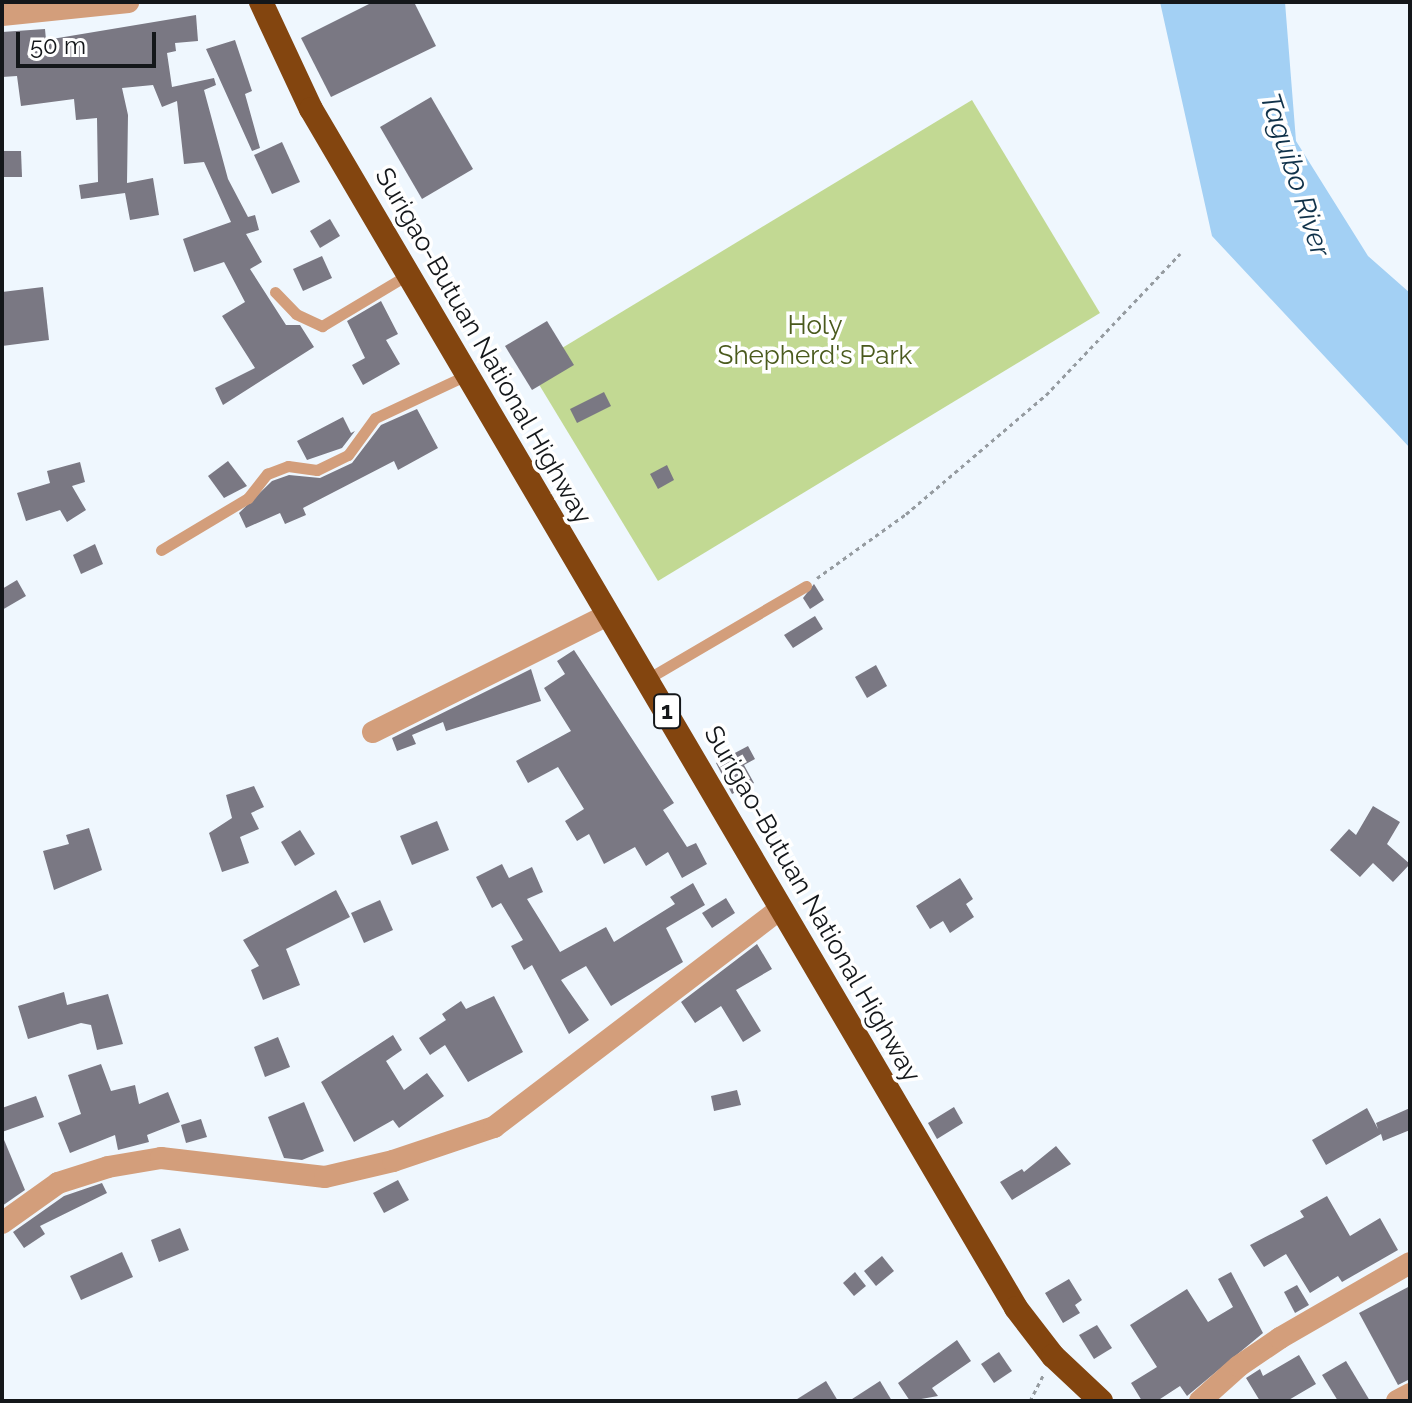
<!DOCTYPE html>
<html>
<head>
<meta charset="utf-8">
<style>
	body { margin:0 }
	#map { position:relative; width:1412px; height:1403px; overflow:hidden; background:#eff7fe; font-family:Raleway,sans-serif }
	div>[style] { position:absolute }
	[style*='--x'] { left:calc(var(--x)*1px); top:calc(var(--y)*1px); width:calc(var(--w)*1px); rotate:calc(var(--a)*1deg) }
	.green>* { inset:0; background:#c2d993 }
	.water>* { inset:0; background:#a3d0f4 }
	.building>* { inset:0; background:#7a7883 }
	.path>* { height:3px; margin-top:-1.5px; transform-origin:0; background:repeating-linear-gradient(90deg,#959ba0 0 4px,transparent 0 8px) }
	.lane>* { height:11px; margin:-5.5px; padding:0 5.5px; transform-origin:5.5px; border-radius:5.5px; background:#d39e7b }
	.street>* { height:22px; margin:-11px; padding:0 11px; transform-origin:11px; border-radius:11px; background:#d39e7b }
	.highway>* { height:24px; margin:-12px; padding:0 12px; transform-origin:12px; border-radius:12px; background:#83450f }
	span { translate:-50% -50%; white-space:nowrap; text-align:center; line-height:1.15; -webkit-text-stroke:7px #fff; paint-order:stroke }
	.shield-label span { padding:2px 6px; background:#fff; border:2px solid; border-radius:6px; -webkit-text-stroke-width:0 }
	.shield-label { font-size:24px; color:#14171a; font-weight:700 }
	.park-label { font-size:26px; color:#4a5a1d }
	.street-label { font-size:26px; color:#14171a }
	.water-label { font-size:28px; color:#10324a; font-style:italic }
	.frame { position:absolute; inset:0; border:4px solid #14171a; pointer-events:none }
	.scale { position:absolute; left:16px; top:32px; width:140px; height:36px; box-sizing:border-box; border:4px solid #14171a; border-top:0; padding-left:10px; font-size:24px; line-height:28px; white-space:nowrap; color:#14171a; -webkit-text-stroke:6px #fff; paint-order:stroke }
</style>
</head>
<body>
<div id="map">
	<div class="green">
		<div style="clip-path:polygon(972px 100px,1100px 313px,658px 581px,529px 368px)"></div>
	</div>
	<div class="water">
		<div style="clip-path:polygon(1160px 2px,1285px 2px,1296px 141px,1368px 256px,1410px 293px,1410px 448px,1212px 236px)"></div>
	</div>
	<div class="building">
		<div style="clip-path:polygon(373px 2px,414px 2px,436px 46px,331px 97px,301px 38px)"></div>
		<div style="clip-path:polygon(196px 15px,198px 41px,175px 43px,176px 51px,167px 53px,172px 87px,214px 78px,216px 85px,204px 90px,228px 179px,248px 217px,255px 215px,259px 230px,246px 234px,262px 262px,250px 269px,286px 325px,300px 325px,314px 347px,223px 405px,215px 388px,255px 368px,222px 316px,245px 302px,224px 262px,194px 272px,183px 239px,231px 222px,204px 162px,184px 164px,177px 101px,162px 107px,153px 85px,122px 88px,128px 115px,127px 183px,153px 178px,159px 215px,130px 220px,125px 193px,81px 199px,79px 185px,98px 182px,97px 118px,76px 120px,74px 99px,21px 106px,17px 76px,2px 77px,2px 32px,45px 29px,46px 40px)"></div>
		<div style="clip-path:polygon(235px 40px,252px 91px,245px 94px,260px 148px,252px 151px,206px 49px)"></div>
		<div style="clip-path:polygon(431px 97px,473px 169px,422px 199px,380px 127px)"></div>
		<div style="clip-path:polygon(282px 142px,300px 182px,272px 194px,254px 155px)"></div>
		<div style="clip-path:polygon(2px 151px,21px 151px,22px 177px,2px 177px)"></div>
		<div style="clip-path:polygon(330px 219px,340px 236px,320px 248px,310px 231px)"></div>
		<div style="clip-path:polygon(322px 256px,332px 278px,303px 291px,293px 269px)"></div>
		<div style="clip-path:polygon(43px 287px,49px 340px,2px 346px,2px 292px)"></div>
		<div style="clip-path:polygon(381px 301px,398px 334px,386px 340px,400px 364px,363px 385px,352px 365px,365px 358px,347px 321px)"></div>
		<div style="clip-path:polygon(547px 321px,574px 365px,532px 390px,505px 346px)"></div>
		<div style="clip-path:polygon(604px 392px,611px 406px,577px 423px,570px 409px)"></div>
		<div style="clip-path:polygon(417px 409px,438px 448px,398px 470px,394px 461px,303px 508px,306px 515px,285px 524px,280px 513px,246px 528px,239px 513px,272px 481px,289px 475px,320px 478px,352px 463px,381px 425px)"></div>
		<div style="clip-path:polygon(343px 417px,351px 433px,355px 431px,342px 448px,307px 460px,297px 441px)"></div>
		<div style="clip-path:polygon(228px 461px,247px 486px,224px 498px,208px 476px)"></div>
		<div style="clip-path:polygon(80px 462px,85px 482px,72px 486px,86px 510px,67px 522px,60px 510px,26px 521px,17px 493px,50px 483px,47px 471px)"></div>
		<div style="clip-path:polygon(667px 465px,674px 480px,658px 489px,650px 474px)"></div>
		<div style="clip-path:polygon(95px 544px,103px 564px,81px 574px,73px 555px)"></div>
		<div style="clip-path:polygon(17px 580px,26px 596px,2px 610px,2px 589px)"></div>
		<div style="clip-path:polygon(814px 584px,824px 600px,810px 609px,803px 598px)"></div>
		<div style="clip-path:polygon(815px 616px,823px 629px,793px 648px,784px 635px)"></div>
		<div style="clip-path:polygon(574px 650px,674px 803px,663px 810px,687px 847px,696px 843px,707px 864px,682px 878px,668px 852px,646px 866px,635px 847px,604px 864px,589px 834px,577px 841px,565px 821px,584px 809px,558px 767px,528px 783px,516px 761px,571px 731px,544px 688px,565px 674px,557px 661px)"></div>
		<div style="clip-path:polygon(876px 665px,887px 686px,867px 698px,855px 677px)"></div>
		<div style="clip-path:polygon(531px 669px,541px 701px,446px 731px,443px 722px,412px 735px,416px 744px,397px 751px,392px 738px)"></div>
		<div style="clip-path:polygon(748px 746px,755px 759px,744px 765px,754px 783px,732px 794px,716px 763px)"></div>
		<div style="clip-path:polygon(254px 786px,264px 807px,251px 813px,259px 829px,240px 837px,249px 863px,222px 872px,209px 833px,232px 818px,226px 795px)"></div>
		<div style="clip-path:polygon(1373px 806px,1400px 822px,1387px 844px,1410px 864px,1393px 882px,1373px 863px,1360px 877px,1330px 850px,1349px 829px,1356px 835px)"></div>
		<div style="clip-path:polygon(437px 821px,449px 850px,412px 865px,400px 836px)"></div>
		<div style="clip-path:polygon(89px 828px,102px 870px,54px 890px,43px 851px,69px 844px,66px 835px)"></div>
		<div style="clip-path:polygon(300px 830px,315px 854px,295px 866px,281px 842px)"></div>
		<div style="clip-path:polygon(502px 864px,509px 878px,532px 867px,543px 892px,527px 899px,560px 952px,606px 927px,614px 942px,675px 904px,670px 897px,693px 883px,705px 905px,666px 928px,683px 962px,611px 1006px,586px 966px,561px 980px,589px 1020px,569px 1034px,532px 965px,524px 970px,511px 946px,523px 940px,501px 903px,492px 908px,476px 877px)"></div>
		<div style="clip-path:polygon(960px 878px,973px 899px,966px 904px,974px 917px,950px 933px,943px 921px,930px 929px,916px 906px)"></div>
		<div style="clip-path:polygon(336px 890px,350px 917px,286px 949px,300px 985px,263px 1000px,251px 970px,259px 966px,243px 940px)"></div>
		<div style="clip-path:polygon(726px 898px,735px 913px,712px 928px,702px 913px)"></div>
		<div style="clip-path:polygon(380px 900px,393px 930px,364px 943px,351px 913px)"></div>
		<div style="clip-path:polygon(757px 944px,772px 969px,736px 990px,761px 1031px,743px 1042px,721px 1006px,695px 1023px,681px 1002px)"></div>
		<div style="clip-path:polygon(64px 992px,67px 1005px,108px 994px,123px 1044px,97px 1050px,91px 1025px,81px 1023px,28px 1039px,18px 1006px)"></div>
		<div style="clip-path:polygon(494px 996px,523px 1052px,468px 1082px,445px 1045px,430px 1055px,419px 1038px,446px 1020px,442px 1014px,461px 1001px,466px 1009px)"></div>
		<div style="clip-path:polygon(393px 1035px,402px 1050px,386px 1061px,404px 1090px,427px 1073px,444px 1096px,399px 1128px,393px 1120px,354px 1142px,321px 1082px)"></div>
		<div style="clip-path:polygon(278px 1037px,290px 1067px,265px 1077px,254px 1047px)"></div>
		<div style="clip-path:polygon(101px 1064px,111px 1091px,135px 1085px,139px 1104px,168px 1092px,180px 1122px,147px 1135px,149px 1142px,118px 1150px,115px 1135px,70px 1153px,58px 1123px,81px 1114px,68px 1075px)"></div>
		<div style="clip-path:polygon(737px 1090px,741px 1105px,714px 1111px,711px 1096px)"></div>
		<div style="clip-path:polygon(36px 1096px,44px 1117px,2px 1132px,2px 1108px)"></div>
		<div style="clip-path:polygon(304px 1102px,324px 1151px,302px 1160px,284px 1158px,268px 1117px)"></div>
		<div style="clip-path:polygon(954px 1107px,963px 1123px,937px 1139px,928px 1123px)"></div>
		<div style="clip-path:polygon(1367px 1108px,1378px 1129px,1376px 1123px,1410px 1108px,1410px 1130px,1383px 1141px,1381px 1134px,1326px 1165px,1312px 1140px)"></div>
		<div style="clip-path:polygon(201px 1119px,207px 1137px,186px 1143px,181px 1125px)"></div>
		<div style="clip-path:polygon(2px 1135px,25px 1190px,2px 1206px)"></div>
		<div style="clip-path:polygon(1056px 1146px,1071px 1164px,1012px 1200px,1000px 1182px,1022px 1169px,1024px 1172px)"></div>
		<div style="clip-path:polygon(398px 1180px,409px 1200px,384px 1213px,373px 1193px)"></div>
		<div style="clip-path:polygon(102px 1183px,107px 1193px,40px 1226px,45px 1234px,24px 1248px,13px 1232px,64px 1196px)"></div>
		<div style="clip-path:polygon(1327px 1196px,1350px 1236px,1380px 1218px,1398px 1250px,1342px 1282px,1338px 1276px,1310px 1293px,1286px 1254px,1264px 1267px,1250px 1245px,1304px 1217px,1300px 1211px)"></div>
		<div style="clip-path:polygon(180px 1228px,189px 1250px,159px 1262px,151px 1240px)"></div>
		<div style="clip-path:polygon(122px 1252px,133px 1277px,81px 1300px,70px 1276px)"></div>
		<div style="clip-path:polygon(882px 1256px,894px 1271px,876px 1286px,864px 1271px)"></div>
		<div style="clip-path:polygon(855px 1272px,866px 1286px,854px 1296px,843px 1283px)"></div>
		<div style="clip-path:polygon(1231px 1272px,1263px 1333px,1187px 1396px,1180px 1386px,1157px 1401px,1142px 1401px,1131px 1383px,1157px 1367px,1130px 1325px,1187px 1289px,1208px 1322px,1233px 1307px,1218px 1279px)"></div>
		<div style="clip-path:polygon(1069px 1279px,1082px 1300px,1075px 1305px,1080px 1313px,1063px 1323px,1045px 1293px)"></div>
		<div style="clip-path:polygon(1297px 1285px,1309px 1305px,1295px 1313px,1284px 1292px)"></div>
		<div style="clip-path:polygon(1410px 1286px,1410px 1379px,1398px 1385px,1359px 1313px)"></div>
		<div style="clip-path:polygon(1097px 1325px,1112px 1348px,1094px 1359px,1079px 1335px)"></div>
		<div style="clip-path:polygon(957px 1340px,971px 1361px,932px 1388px,938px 1396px,910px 1401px,898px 1383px)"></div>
		<div style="clip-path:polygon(999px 1352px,1012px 1371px,994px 1383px,981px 1364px)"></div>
		<div style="clip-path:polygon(1299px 1355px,1316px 1384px,1287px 1401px,1260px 1401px,1246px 1378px,1260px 1369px,1263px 1376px)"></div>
		<div style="clip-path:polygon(1346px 1361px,1370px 1401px,1338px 1401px,1322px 1375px)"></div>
		<div style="clip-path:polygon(826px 1381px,838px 1401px,794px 1401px)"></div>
		<div style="clip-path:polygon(880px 1381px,892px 1401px,849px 1401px)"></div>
	</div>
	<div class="path">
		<div style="--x:817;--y:578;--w:110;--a:-35.7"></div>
		<div style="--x:906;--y:514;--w:184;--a:-40.4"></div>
		<div style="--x:1046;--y:395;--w:195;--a:-46.5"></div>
		<div style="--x:1030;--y:1401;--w:30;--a:-63"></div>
	</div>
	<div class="lane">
		<div style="--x:275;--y:292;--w:30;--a:46"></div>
		<div style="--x:296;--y:314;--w:29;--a:25"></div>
		<div style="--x:322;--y:326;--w:101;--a:-30.9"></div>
		<div style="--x:161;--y:550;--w:101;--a:-30.9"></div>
		<div style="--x:248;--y:498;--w:31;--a:-52"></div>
		<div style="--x:267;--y:474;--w:22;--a:-21"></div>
		<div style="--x:288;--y:466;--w:29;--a:8"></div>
		<div style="--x:317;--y:470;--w:34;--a:-26"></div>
		<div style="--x:348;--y:455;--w:46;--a:-53.9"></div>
		<div style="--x:375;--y:418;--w:104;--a:-25.1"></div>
		<div style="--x:649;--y:678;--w:182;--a:-30.4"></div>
	</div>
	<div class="street">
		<div style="--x:2;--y:15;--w:127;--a:-5.9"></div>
		<div style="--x:373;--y:732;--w:263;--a:-26.5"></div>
		<div style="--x:2;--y:1223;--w:69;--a:-35.5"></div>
		<div style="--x:58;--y:1183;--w:52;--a:-17.7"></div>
		<div style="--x:108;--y:1167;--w:54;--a:-9.6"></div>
		<div style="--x:161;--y:1158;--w:165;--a:6.6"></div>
		<div style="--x:325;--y:1177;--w:70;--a:-13.2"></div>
		<div style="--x:393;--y:1161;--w:107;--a:-18.6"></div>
		<div style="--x:494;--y:1127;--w:360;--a:-37.3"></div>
		<div style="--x:1200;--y:1401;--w:52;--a:-41.9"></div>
		<div style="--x:1239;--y:1366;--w:50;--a:-34.3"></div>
		<div style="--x:1280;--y:1338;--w:150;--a:-30"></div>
		<div style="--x:1397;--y:1401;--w:15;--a:-28"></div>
	</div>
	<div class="highway">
		<div style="--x:261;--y:2;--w:118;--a:65"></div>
		<div style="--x:311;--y:109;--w:1391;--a:59.54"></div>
		<div style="--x:1016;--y:1308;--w:61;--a:52.4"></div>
		<div style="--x:1053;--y:1356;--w:66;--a:43.2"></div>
	</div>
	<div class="shield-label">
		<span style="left:667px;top:711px">1</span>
	</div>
	<div class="park-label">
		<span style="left:815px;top:341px">Holy<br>Shepherd's Park</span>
	</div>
	<div class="street-label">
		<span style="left:483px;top:346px;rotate:60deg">Surigao-Butuan National Highway</span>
		<span style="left:812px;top:904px;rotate:60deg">Surigao-Butuan National Highway</span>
	</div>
	<div class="water-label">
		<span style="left:1295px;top:175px;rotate:72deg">Taguibo River</span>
	</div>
	<div class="frame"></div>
	<div class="scale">50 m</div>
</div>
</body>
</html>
